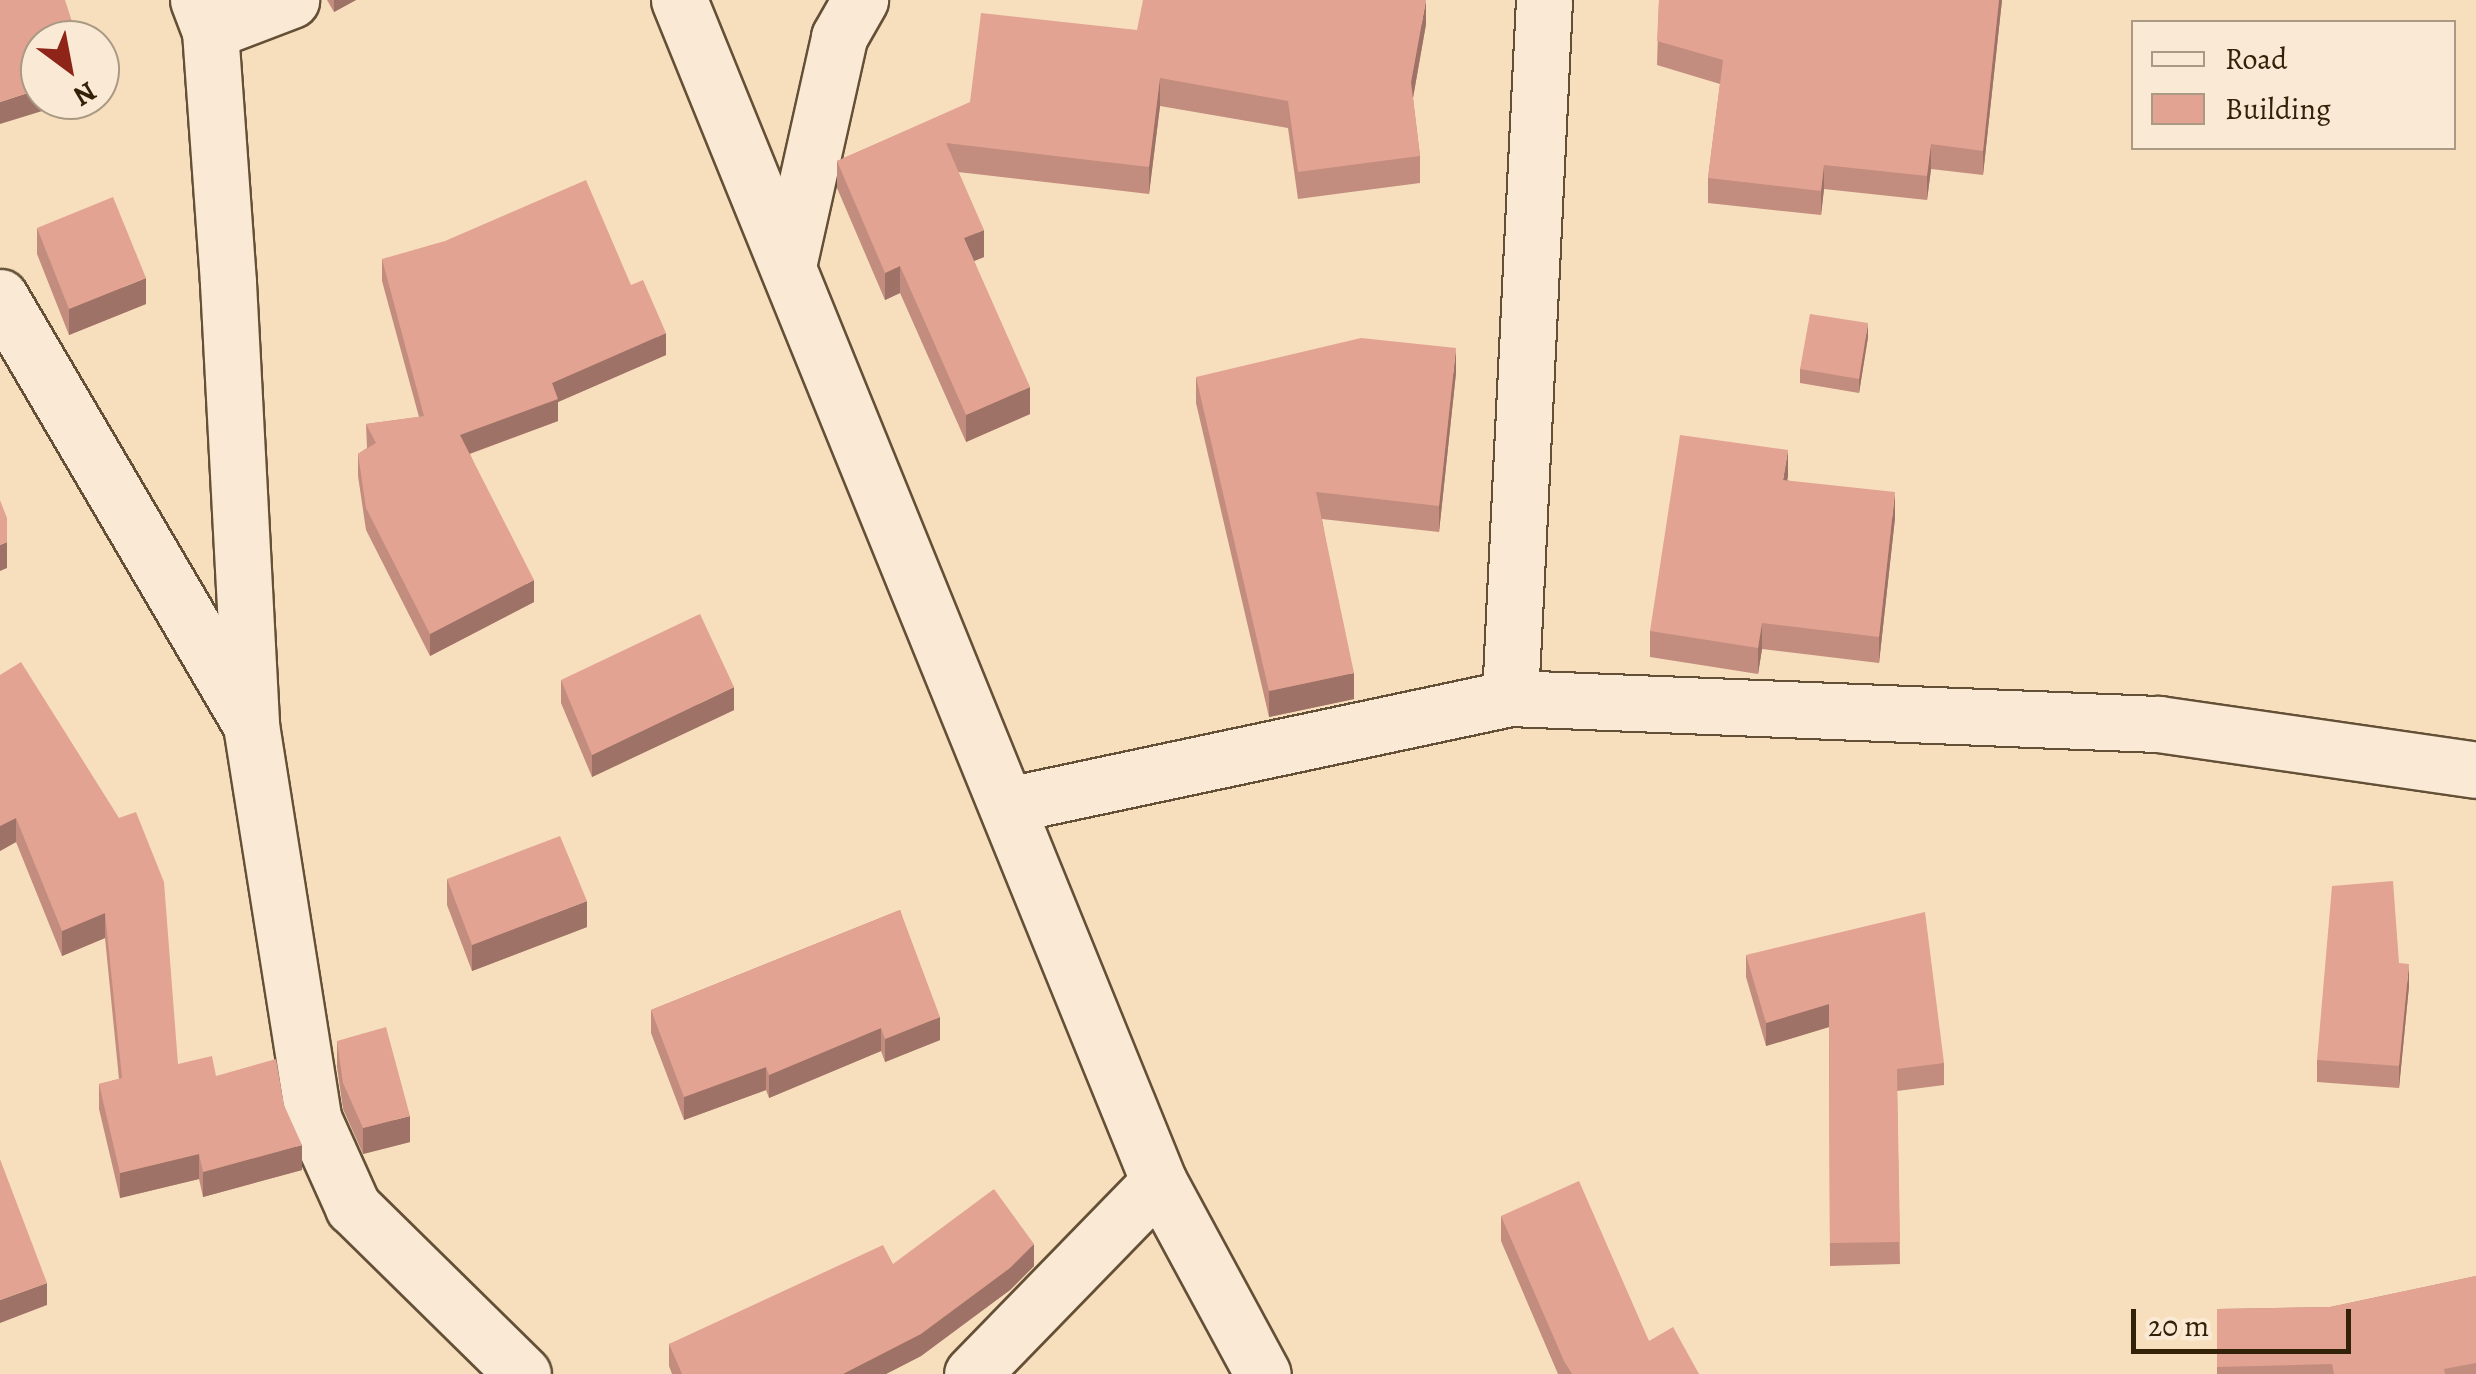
<!DOCTYPE html>
<html>
<head>
<meta charset="utf-8">
<style>
	body { margin:0 }
	#map { position:relative; width:2476px; height:1374px; overflow:hidden; background:#f7dfbe; font-family:Alegreya,serif }
	div>[style] { position:absolute }
	[style*='--x'] { left:calc(var(--x)*1px); top:calc(var(--y)*1px); width:calc(var(--w)*1px); rotate:calc(var(--a)*1deg) }
	.roads { filter:drop-shadow(2px 0 #645036) drop-shadow(-2px 0 #645036) drop-shadow(0 2px #645036) drop-shadow(0 -2px #645036) }
	.minor>* { height:55px; margin:-27.5px; padding:0 27.5px; transform-origin:27.5px; border-radius:27.5px; background:#faead5 }
	.wall>* { inset:0; background:#c28c7e }
	.shaded-wall>* { inset:0; background:#9e7266 }
	.building>* { inset:0; background:#e2a392 }
	span { translate:-50% -50%; white-space:nowrap; text-align:center; line-height:1.15; -webkit-text-stroke:9px #faead5; paint-order:stroke }
	.legend { position:absolute; left:2131px; top:20px; width:325px; height:130px; box-sizing:border-box; background:#faead5; border:2px solid #aa9a83; margin:0; padding:12px 18px; list-style:none; font-size:30px; color:#332108 }
	.legend li { display:flex; align-items:center; gap:20px; height:50px }
	.legend b { width:50px; border:2px solid #aa9a83 }
	.north { position:absolute; left:20px; top:20px; width:100px; height:100px; box-sizing:border-box; background:#faead5; border:2px solid #aa9a83; border-radius:50%; rotate:148deg; font-size:28px; font-weight:700; line-height:40px; text-align:center; color:#332108 }
	.north::after { content:''; display:block; margin:auto; width:35px; height:45px; background:#8f2418; clip-path:polygon(50% 0,100% 100%,50% 72%,0 100%) }
	.scale { position:absolute; left:2131px; top:1309px; width:220px; height:45px; box-sizing:border-box; border:5px solid #332108; border-top:0; padding-left:12px; font-size:30px; line-height:35px; white-space:nowrap; color:#332108; -webkit-text-stroke:8px #faead5; paint-order:stroke }
</style>
</head>
<body>
<div id="map">
	<div class="roads">
		<div class="minor">
			<div style="--x:198;--y:0;--w:33;--a:69"></div>
			<div style="--x:210;--y:31;--w:253;--a:85.9"></div>
			<div style="--x:228;--y:283;--w:443;--a:87"></div>
			<div style="--x:251;--y:725;--w:398;--a:81"></div>
			<div style="--x:313;--y:1118;--w:98;--a:65.8"></div>
			<div style="--x:353;--y:1207;--w:238;--a:44.5"></div>
			<div style="--x:679;--y:0;--w:1276;--a:67.9"></div>
			<div style="--x:1159;--y:1182;--w:218;--a:61.6"></div>
			<div style="--x:210;--y:31;--w:87;--a:-20.9"></div>
			<div style="--x:788;--y:266;--w:235;--a:-77.4"></div>
			<div style="--x:839;--y:37;--w:43;--a:-60.4"></div>
			<div style="--x:0;--y:297;--w:488;--a:59.6"></div>
			<div style="--x:1510;--y:698;--w:699;--a:-87.21"></div>
			<div style="--x:1008;--y:805;--w:513;--a:-12.03"></div>
			<div style="--x:1510;--y:698;--w:649;--a:2.3"></div>
			<div style="--x:2158;--y:724;--w:321;--a:8.2"></div>
			<div style="--x:972;--y:1374;--w:268;--a:-45.8"></div>
		</div>
	</div>
	<div class="wall">
		<div style="clip-path:polygon(327px 0,356px 0,334px 12px)"></div>
		<div style="clip-path:polygon(1659px 0,2002px 0,1983px 175px,1931px 169px,1927px 200px,1824px 189px,1821px 215px,1708px 203px,1708px 178px,1720px 84px,1657px 65px)"></div>
		<div style="clip-path:polygon(1426px 24px,1413px 98px,1420px 156px,1420px 183px,1298px 199px,1288px 128px,1160px 106px,1149px 194px,958px 172px,984px 257px,974px 261px,1030px 414px,966px 442px,900px 293px,885px 300px,837px 188px,837px 161px,1137px 30px)"></div>
		<div style="clip-path:polygon(37px 228px,146px 304px,69px 335px,37px 254px)"></div>
		<div style="clip-path:polygon(382px 259px,631px 285px,666px 355px,558px 402px,558px 421px,470px 454px,534px 602px,430px 656px,366px 530px,358px 476px,358px 454px,367px 448px,366px 424px,419px 417px,382px 281px)"></div>
		<div style="clip-path:polygon(1868px 337px,1859px 393px,1800px 383px,1800px 369px)"></div>
		<div style="clip-path:polygon(1456px 373px,1439px 532px,1322px 519px,1354px 699px,1269px 717px,1196px 403px,1196px 377px)"></div>
		<div style="clip-path:polygon(1788px 476px,1787px 480px,1895px 518px,1879px 663px,1762px 649px,1758px 674px,1650px 657px,1650px 631px)"></div>
		<div style="clip-path:polygon(0 675px,178px 1064px,216px 1076px,284px 1105px,302px 1170px,203px 1197px,199px 1179px,120px 1198px,99px 1109px,99px 1084px,119px 1079px,105px 938px,62px 956px,16px 842px,0 851px)"></div>
		<div style="clip-path:polygon(561px 680px,734px 710px,592px 777px,561px 703px)"></div>
		<div style="clip-path:polygon(447px 879px,587px 927px,472px 971px,447px 905px)"></div>
		<div style="clip-path:polygon(900px 910px,940px 1040px,885px 1062px,881px 1051px,769px 1098px,766px 1090px,684px 1120px,651px 1033px,651px 1010px)"></div>
		<div style="clip-path:polygon(1746px 955px,1944px 1063px,1944px 1085px,1897px 1091px,1900px 1264px,1830px 1266px,1829px 1027px,1766px 1046px,1746px 977px)"></div>
		<div style="clip-path:polygon(2399px 963px,2409px 986px,2399px 1088px,2317px 1082px,2317px 1060px)"></div>
		<div style="clip-path:polygon(337px 1041px,410px 1142px,363px 1154px,343px 1109px,337px 1067px)"></div>
		<div style="clip-path:polygon(1501px 1216px,1649px 1341px,1699px 1374px,1558px 1374px,1501px 1241px)"></div>
		<div style="clip-path:polygon(893px 1264px,1034px 1266px,1010px 1290px,921px 1356px,886px 1374px,672px 1374px,669px 1366px,669px 1344px)"></div>
		<div style="clip-path:polygon(2476px 1276px,2476px 1374px,2217px 1374px,2217px 1309px,2330px 1307px)"></div>
	</div>
	<div class="shaded-wall">
		<div style="clip-path:polygon(334px 0,356px 0,334px 12px)"></div>
		<div style="clip-path:polygon(1426px 0,1426px 24px,1411px 109px,1411px 82px)"></div>
		<div style="clip-path:polygon(1999px 0,2002px 0,1983px 175px,1983px 151px)"></div>
		<div style="clip-path:polygon(1160px 78px,1160px 106px,1149px 194px,1149px 167px)"></div>
		<div style="clip-path:polygon(40px 89px,40px 100px,78px 100px,0 124px,0 102px)"></div>
		<div style="clip-path:polygon(1931px 144px,1931px 169px,1927px 200px,1927px 176px)"></div>
		<div style="clip-path:polygon(1824px 165px,1824px 189px,1821px 215px,1821px 191px)"></div>
		<div style="clip-path:polygon(984px 230px,984px 257px,964px 265px,964px 238px)"></div>
		<div style="clip-path:polygon(900px 266px,900px 293px,885px 300px,885px 273px)"></div>
		<div style="clip-path:polygon(146px 278px,146px 304px,69px 335px,69px 309px)"></div>
		<div style="clip-path:polygon(1868px 323px,1868px 337px,1859px 393px,1859px 379px)"></div>
		<div style="clip-path:polygon(666px 333px,666px 355px,558px 402px,558px 421px,460px 457px,460px 435px,552px 383px)"></div>
		<div style="clip-path:polygon(1456px 348px,1456px 373px,1439px 532px,1439px 506px)"></div>
		<div style="clip-path:polygon(1030px 387px,1030px 414px,966px 442px,966px 415px)"></div>
		<div style="clip-path:polygon(1788px 450px,1788px 476px,1783px 506px,1783px 480px)"></div>
		<div style="clip-path:polygon(1895px 492px,1895px 518px,1879px 663px,1879px 637px)"></div>
		<div style="clip-path:polygon(7px 542px,7px 568px,0 571px,0 545px)"></div>
		<div style="clip-path:polygon(534px 580px,534px 602px,430px 656px,430px 634px)"></div>
		<div style="clip-path:polygon(1762px 623px,1762px 649px,1758px 674px,1758px 648px)"></div>
		<div style="clip-path:polygon(1354px 673px,1354px 699px,1269px 717px,1269px 691px)"></div>
		<div style="clip-path:polygon(734px 687px,734px 710px,592px 777px,592px 755px)"></div>
		<div style="clip-path:polygon(16px 818px,16px 842px,0 851px,0 826px)"></div>
		<div style="clip-path:polygon(587px 901px,587px 927px,472px 971px,472px 945px)"></div>
		<div style="clip-path:polygon(105px 913px,105px 938px,62px 956px,62px 931px)"></div>
		<div style="clip-path:polygon(2409px 964px,2409px 986px,2399px 1088px,2399px 1066px)"></div>
		<div style="clip-path:polygon(1829px 1004px,1829px 1027px,1766px 1046px,1766px 1023px)"></div>
		<div style="clip-path:polygon(940px 1017px,940px 1040px,885px 1062px,885px 1039px)"></div>
		<div style="clip-path:polygon(881px 1028px,881px 1051px,769px 1098px,769px 1075px)"></div>
		<div style="clip-path:polygon(766px 1067px,766px 1090px,684px 1120px,684px 1097px)"></div>
		<div style="clip-path:polygon(410px 1116px,410px 1142px,363px 1154px,363px 1128px)"></div>
		<div style="clip-path:polygon(302px 1145px,302px 1170px,203px 1197px,203px 1172px)"></div>
		<div style="clip-path:polygon(199px 1154px,199px 1179px,120px 1198px,120px 1173px)"></div>
		<div style="clip-path:polygon(1034px 1244px,1034px 1266px,1010px 1290px,921px 1356px,886px 1374px,843px 1374px)"></div>
		<div style="clip-path:polygon(47px 1283px,47px 1305px,0 1323px,0 1300px)"></div>
	</div>
	<div class="building">
		<div style="clip-path:polygon(0 0,65px 0,78px 40px,40px 40px,40px 89px,0 102px)"></div>
		<div style="clip-path:polygon(1143px 0,1426px 0,1411px 82px,1420px 156px,1298px 172px,1288px 101px,1160px 78px,1149px 167px,946px 143px,984px 230px,964px 238px,1030px 387px,966px 415px,900px 266px,885px 273px,837px 161px,970px 102px,981px 13px,1137px 30px)"></div>
		<div style="clip-path:polygon(1659px 0,1999px 0,1983px 151px,1931px 144px,1927px 176px,1824px 165px,1821px 191px,1708px 178px,1723px 60px,1657px 41px)"></div>
		<div style="clip-path:polygon(586px 180px,631px 285px,643px 280px,666px 333px,552px 383px,558px 399px,460px 435px,534px 580px,430px 634px,366px 508px,358px 454px,376px 443px,366px 424px,424px 416px,382px 259px,445px 241px)"></div>
		<div style="clip-path:polygon(113px 197px,146px 278px,69px 309px,37px 228px)"></div>
		<div style="clip-path:polygon(1810px 314px,1868px 323px,1859px 379px,1800px 369px)"></div>
		<div style="clip-path:polygon(1361px 338px,1456px 348px,1439px 506px,1316px 492px,1354px 673px,1269px 691px,1196px 377px)"></div>
		<div style="clip-path:polygon(1680px 435px,1788px 450px,1783px 480px,1895px 492px,1879px 637px,1762px 623px,1758px 648px,1650px 631px)"></div>
		<div style="clip-path:polygon(0 500px,7px 518px,7px 542px,0 545px)"></div>
		<div style="clip-path:polygon(700px 614px,734px 687px,592px 755px,561px 680px)"></div>
		<div style="clip-path:polygon(21px 662px,119px 818px,136px 812px,164px 882px,178px 1064px,212px 1056px,216px 1076px,276px 1059px,284px 1105px,302px 1145px,203px 1172px,199px 1154px,120px 1173px,99px 1084px,122px 1078px,105px 913px,62px 931px,16px 818px,0 826px,0 675px)"></div>
		<div style="clip-path:polygon(560px 836px,587px 901px,472px 945px,447px 879px)"></div>
		<div style="clip-path:polygon(2393px 881px,2399px 963px,2409px 964px,2399px 1066px,2317px 1060px,2332px 886px)"></div>
		<div style="clip-path:polygon(900px 910px,940px 1017px,885px 1039px,881px 1028px,769px 1075px,766px 1067px,684px 1097px,651px 1010px)"></div>
		<div style="clip-path:polygon(1925px 912px,1944px 1063px,1897px 1069px,1900px 1242px,1830px 1243px,1829px 1004px,1766px 1023px,1746px 955px)"></div>
		<div style="clip-path:polygon(386px 1027px,410px 1116px,363px 1128px,343px 1083px,337px 1041px)"></div>
		<div style="clip-path:polygon(0 1159px,47px 1283px,0 1300px)"></div>
		<div style="clip-path:polygon(1579px 1181px,1649px 1341px,1673px 1327px,1699px 1374px,1572px 1374px,1564px 1361px,1501px 1216px)"></div>
		<div style="clip-path:polygon(994px 1189px,1034px 1244px,1010px 1268px,921px 1334px,843px 1374px,682px 1374px,669px 1344px,883px 1245px,893px 1264px)"></div>
		<div style="clip-path:polygon(2476px 1276px,2476px 1363px,2444px 1369px,2445px 1374px,2334px 1374px,2332px 1364px,2217px 1367px,2217px 1309px,2330px 1307px)"></div>
	</div>
	<ul class="legend">
	<li><b style="height:12px;background:#faead5"></b>Road</li>
	<li><b style="height:28px;background:#e2a392"></b>Building</li>
	</ul>
	<div class="north">N</div>
	<div class="scale">20 m</div>
</div>
</body>
</html>
